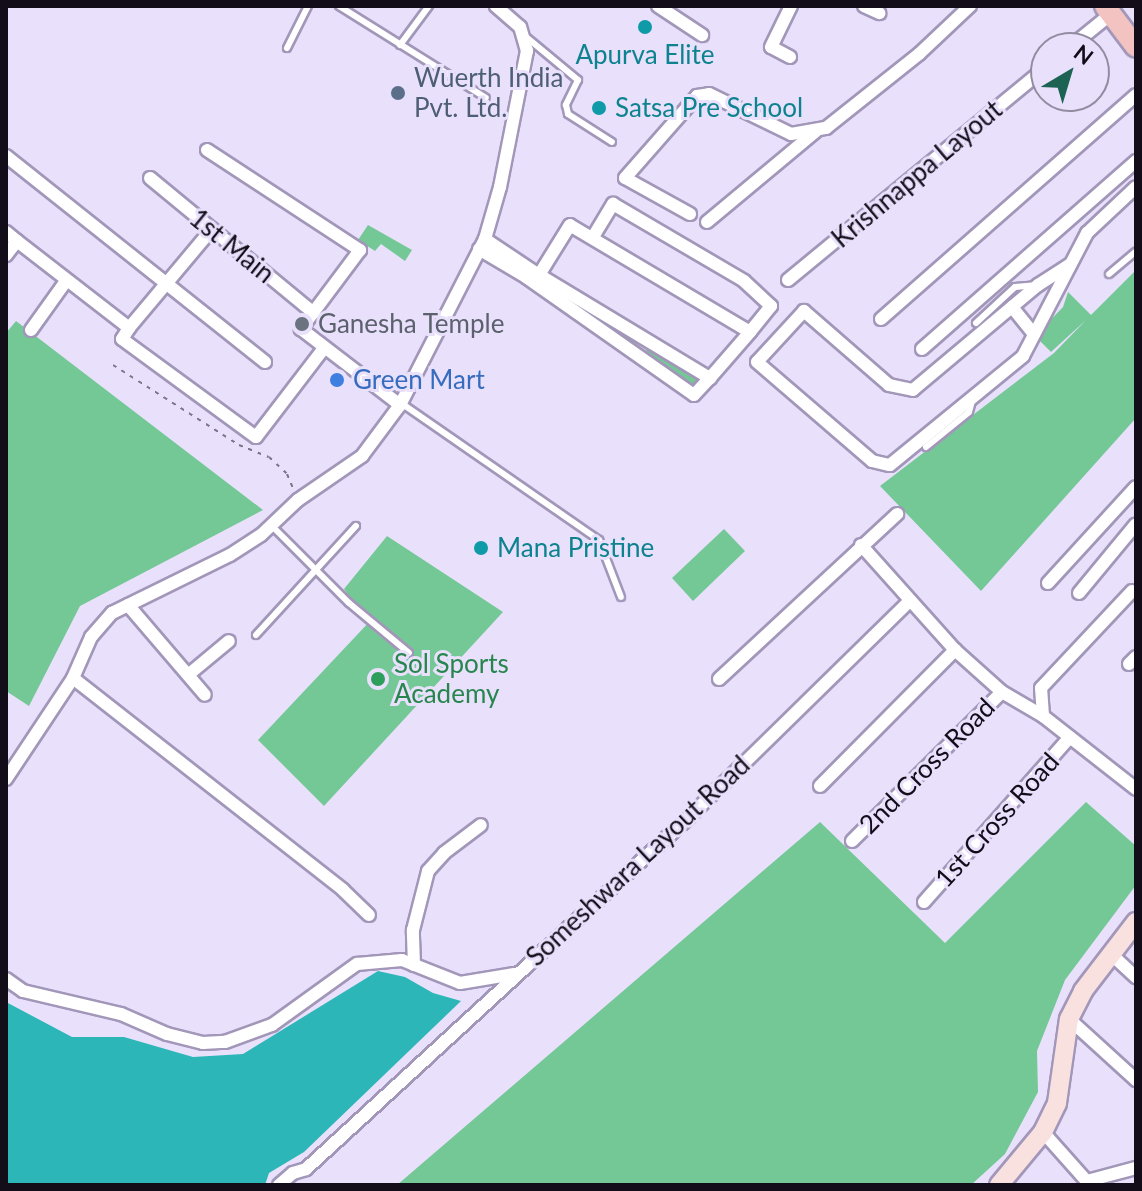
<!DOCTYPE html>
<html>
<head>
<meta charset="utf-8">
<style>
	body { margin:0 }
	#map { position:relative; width:1142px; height:1191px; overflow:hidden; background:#e9e0fc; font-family:Lato,sans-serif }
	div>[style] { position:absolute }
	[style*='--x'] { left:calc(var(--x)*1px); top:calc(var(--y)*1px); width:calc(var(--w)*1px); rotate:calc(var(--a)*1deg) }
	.green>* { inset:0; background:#74c896 }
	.water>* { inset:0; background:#2db6b7 }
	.path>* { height:2px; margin-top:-1px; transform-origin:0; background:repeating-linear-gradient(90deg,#7c7589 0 4px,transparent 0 10px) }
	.roads { filter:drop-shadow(2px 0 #a297b9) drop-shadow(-2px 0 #a297b9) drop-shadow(0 2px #a297b9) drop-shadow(0 -2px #a297b9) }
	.lane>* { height:6px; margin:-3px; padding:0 3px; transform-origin:3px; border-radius:3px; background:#fff }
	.street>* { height:12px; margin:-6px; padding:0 6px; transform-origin:6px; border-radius:6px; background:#fff }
	.secondary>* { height:18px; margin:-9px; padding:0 9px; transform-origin:9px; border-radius:9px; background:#f9e1e0 }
	.primary>* { height:20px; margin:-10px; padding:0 10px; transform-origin:10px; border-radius:10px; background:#f2c3c1 }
	.dots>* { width:22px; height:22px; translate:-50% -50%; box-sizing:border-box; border:4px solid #e9e0fc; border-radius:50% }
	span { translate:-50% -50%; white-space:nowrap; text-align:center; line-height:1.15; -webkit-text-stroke:6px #e9e0fc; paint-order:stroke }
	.culture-label { font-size:26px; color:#0d838f }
	.left { translate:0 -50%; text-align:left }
	.service-label { font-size:26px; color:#4e5e75 }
	.street-label { font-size:26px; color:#120d19 }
	.worship-label { font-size:26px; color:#5b616d }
	.shop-label { font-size:26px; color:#366cbe }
	.leisure-label { font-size:26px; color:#27864d }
	.frame { position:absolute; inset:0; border:8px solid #120d19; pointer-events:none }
	.north { position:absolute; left:1030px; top:32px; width:80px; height:80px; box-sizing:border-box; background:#e9e0fc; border:2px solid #938ca1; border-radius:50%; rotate:38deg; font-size:22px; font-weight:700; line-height:32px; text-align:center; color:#120d19 }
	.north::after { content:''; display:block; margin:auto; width:28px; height:36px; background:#1d6354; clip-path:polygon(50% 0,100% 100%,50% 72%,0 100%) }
</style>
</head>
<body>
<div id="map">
	<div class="green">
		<div style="clip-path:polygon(368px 225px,412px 250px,405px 261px,381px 244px,375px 251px,358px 240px)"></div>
		<div style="clip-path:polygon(1136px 270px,1136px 418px,981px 591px,880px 486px,1054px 353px,1086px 320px,1051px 352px,1035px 336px,1063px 307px,1068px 292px,1091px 315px)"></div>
		<div style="clip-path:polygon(16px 321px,263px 510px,80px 606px,29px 706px,6px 691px,6px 333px)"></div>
		<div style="clip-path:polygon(650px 344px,702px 376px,693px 388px,644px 354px)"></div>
		<div style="clip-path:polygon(724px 529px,745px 551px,693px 601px,672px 578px)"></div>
		<div style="clip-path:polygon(387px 536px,503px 612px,324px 806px,258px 740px,372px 619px,358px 609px,344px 589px)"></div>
		<div style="clip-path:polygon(1086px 802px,1136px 846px,1136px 885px,1065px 980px,1037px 1051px,1038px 1092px,1005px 1154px,971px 1185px,397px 1185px,820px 822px,945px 943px)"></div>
	</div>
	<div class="water">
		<div style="clip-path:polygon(378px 971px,405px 977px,433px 993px,461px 1001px,304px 1152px,269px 1173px,265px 1185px,6px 1185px,6px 1002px,72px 1037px,124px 1037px,193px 1057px,243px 1054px)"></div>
	</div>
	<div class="path">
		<div style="--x:113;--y:365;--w:149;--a:32.4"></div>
		<div style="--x:239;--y:445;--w:32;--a:22"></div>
		<div style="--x:269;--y:457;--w:25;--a:43"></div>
		<div style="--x:287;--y:474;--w:15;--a:67"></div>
	</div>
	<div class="roads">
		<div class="lane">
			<div style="--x:339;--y:6;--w:173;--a:32"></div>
			<div style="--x:525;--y:36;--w:69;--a:39.7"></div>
			<div style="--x:578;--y:80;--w:28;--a:116"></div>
			<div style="--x:566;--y:105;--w:9;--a:77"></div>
			<div style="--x:568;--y:114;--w:52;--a:32.5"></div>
			<div style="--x:400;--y:45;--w:49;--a:-53.4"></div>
			<div style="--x:287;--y:48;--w:47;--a:-63.4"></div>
			<div style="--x:1109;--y:274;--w:35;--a:-40"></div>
			<div style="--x:976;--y:323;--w:53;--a:-42.7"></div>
			<div style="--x:1015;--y:287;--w:23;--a:-5"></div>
			<div style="--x:401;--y:403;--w:241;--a:34.7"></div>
			<div style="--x:599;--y:540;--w:61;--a:68.9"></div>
			<div style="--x:926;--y:447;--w:55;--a:-39.1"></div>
			<div style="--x:969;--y:412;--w:11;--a:-75"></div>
			<div style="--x:271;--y:525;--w:110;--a:45"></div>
			<div style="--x:349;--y:603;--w:78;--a:39.8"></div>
			<div style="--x:256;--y:635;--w:148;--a:-47.5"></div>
		</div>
		<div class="street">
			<div style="--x:658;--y:6;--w:53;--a:33.4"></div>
			<div style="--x:864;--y:6;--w:17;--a:25"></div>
			<div style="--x:1069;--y:48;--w:54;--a:-39"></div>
			<div style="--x:790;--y:57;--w:21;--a:-152"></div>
			<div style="--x:771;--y:47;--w:46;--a:-64"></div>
			<div style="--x:207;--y:150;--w:183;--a:33.2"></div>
			<div style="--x:360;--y:250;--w:99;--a:126.8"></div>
			<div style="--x:301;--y:329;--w:125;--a:37.5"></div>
			<div style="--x:6;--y:156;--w:331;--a:38.5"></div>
			<div style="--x:150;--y:178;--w:212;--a:39.5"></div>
			<div style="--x:690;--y:214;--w:74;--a:-151"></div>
			<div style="--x:625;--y:178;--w:109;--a:-48.7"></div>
			<div style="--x:697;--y:96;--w:12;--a:-9"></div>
			<div style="--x:709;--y:94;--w:91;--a:26"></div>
			<div style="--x:791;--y:134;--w:36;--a:-10"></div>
			<div style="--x:826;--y:128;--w:119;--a:-38.5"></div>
			<div style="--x:919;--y:54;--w:70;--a:-43.3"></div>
			<div style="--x:707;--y:222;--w:141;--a:-39.8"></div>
			<div style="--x:6;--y:232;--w:14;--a:39"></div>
			<div style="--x:17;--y:241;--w:18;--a:128"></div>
			<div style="--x:593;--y:237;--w:39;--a:-59"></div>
			<div style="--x:613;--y:204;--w:152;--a:30.4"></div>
			<div style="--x:744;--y:281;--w:37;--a:43"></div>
			<div style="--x:771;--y:306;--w:33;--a:129"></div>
			<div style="--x:485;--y:239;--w:65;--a:33.7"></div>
			<div style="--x:539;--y:275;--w:200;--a:31.1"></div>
			<div style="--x:710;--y:378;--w:61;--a:-49"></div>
			<div style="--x:750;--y:332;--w:209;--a:-149.3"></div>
			<div style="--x:570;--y:225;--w:59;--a:121.8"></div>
			<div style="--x:17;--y:241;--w:142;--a:37.8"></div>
			<div style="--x:129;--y:328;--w:13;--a:122"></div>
			<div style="--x:122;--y:339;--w:166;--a:36.2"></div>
			<div style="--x:256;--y:437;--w:112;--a:-52.6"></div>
			<div style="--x:479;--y:249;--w:55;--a:30.8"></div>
			<div style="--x:526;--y:277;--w:205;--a:35.1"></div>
			<div style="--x:694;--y:395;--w:23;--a:-47"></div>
			<div style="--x:1069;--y:265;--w:37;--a:147"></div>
			<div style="--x:1038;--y:285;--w:163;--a:140"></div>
			<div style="--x:913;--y:390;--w:25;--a:-168"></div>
			<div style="--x:889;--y:385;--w:113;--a:-139"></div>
			<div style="--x:804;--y:311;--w:69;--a:132.7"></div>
			<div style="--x:757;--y:362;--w:152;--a:40.7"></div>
			<div style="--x:872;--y:461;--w:18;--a:13"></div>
			<div style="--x:890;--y:465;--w:172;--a:-39.3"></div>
			<div style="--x:1023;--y:356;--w:139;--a:-62.5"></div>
			<div style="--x:1087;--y:233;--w:67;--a:-43.2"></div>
			<div style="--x:788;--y:280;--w:335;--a:-39.5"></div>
			<div style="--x:1012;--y:307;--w:35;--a:51"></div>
			<div style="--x:881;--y:319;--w:339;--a:-41.3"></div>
			<div style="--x:129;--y:328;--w:129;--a:-50"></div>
			<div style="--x:31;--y:330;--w:60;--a:-54.5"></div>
			<div style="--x:922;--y:349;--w:285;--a:-41.3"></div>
			<div style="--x:861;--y:545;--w:141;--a:48.2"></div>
			<div style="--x:955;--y:650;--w:63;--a:41.8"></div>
			<div style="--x:1002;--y:692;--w:48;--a:30.3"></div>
			<div style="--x:1043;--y:716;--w:118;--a:38.1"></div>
			<div style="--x:1048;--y:583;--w:130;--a:-47.5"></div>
			<div style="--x:1079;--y:593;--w:89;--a:-50.4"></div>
			<div style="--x:128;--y:605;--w:118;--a:49.5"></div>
			<div style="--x:1129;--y:664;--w:10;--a:-45"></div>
			<div style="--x:188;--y:675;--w:53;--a:-39.7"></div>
			<div style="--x:73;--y:678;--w:343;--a:38.1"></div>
			<div style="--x:343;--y:890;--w:36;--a:44"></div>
			<div style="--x:719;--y:679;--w:243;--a:-42.8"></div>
			<div style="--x:1043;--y:716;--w:28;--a:-94"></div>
			<div style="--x:1041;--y:688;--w:133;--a:-46.8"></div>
			<div style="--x:6;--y:779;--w:121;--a:-56.4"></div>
			<div style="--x:73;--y:678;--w:45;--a:-66.3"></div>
			<div style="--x:91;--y:637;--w:32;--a:-49"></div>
			<div style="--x:112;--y:613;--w:131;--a:-26.2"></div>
			<div style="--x:230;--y:555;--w:37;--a:-33"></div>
			<div style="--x:261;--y:535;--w:51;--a:-43.4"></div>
			<div style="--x:298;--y:500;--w:78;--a:-34.5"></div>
			<div style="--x:362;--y:456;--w:64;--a:-53.3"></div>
			<div style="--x:400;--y:405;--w:186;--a:-62.9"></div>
			<div style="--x:485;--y:239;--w:54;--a:-73.9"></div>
			<div style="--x:500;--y:187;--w:139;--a:-78.8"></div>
			<div style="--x:527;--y:51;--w:25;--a:-106"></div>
			<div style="--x:520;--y:27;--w:32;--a:-139"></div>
			<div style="--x:820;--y:786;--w:192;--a:-45.2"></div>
			<div style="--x:852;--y:841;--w:211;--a:-44.8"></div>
			<div style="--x:924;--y:902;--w:220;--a:-48.5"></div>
			<div style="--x:1111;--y:954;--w:34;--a:43"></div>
			<div style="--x:414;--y:965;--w:35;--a:-92"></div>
			<div style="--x:413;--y:930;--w:61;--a:-75.7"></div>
			<div style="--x:428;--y:871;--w:24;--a:-48"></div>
			<div style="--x:444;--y:853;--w:46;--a:-37.1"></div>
			<div style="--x:6;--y:979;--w:21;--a:35"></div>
			<div style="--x:23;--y:991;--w:101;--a:13.2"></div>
			<div style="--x:121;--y:1014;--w:50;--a:23.5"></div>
			<div style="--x:167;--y:1034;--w:37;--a:14"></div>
			<div style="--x:203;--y:1043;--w:22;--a:-3"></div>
			<div style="--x:225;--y:1042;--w:50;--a:-19.9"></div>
			<div style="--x:272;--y:1025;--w:105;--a:-35.7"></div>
			<div style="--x:357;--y:964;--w:45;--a:-5.1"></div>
			<div style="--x:402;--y:960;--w:62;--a:21.6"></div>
			<div style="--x:460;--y:983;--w:55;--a:-9.5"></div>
			<div style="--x:1069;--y:1019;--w:91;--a:42.3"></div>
			<div style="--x:1043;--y:1132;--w:71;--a:48.4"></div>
			<div style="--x:1087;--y:1181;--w:51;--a:-14.9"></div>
			<div style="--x:279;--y:1185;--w:18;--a:-41"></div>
			<div style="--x:293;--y:1173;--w:14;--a:-17"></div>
			<div style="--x:306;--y:1169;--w:516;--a:-42.57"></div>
			<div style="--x:686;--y:820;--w:313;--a:-44.4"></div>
		</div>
		<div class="secondary">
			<div style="--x:999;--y:1185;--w:69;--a:-50.3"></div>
			<div style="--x:1043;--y:1132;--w:32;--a:-64"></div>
			<div style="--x:1057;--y:1103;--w:85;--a:-81.9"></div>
			<div style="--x:1069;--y:1019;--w:31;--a:-63"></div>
			<div style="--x:1083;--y:991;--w:87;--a:-52.5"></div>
		</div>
		<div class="primary">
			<div style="--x:1105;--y:6;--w:51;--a:52.9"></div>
		</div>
	</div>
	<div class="dots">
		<div style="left:645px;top:27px;background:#0f9aa8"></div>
		<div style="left:398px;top:93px;background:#5c6f8a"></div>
		<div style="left:599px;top:108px;background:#0f9aa8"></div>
		<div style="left:302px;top:324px;background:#6b7280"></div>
		<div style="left:337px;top:380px;background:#3f7fe0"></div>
		<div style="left:481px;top:548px;background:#0f9aa8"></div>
		<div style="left:378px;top:679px;background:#2e9e5b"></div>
	</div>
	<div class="culture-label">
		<span style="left:645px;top:55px">Apurva Elite</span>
		<span class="left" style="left:615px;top:108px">Satsa Pre School</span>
		<span class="left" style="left:497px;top:548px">Mana Pristine</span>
	</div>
	<div class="service-label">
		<span class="left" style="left:414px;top:93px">Wuerth India<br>Pvt. Ltd.</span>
	</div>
	<div class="street-label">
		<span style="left:917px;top:174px;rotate:-40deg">Krishnappa Layout</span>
		<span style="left:232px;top:246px;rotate:39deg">1st Main</span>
		<span style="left:927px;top:766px;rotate:-45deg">2nd Cross Road</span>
		<span style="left:997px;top:820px;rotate:-48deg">1st Cross Road</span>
		<span style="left:638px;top:861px;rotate:-43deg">Someshwara Layout Road</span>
	</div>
	<div class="worship-label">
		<span class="left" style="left:318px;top:324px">Ganesha Temple</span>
	</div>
	<div class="shop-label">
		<span class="left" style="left:353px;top:380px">Green Mart</span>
	</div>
	<div class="leisure-label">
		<span class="left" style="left:394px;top:679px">Sol Sports<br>Academy</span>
	</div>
	<div class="frame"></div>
	<div class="north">N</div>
</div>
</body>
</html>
